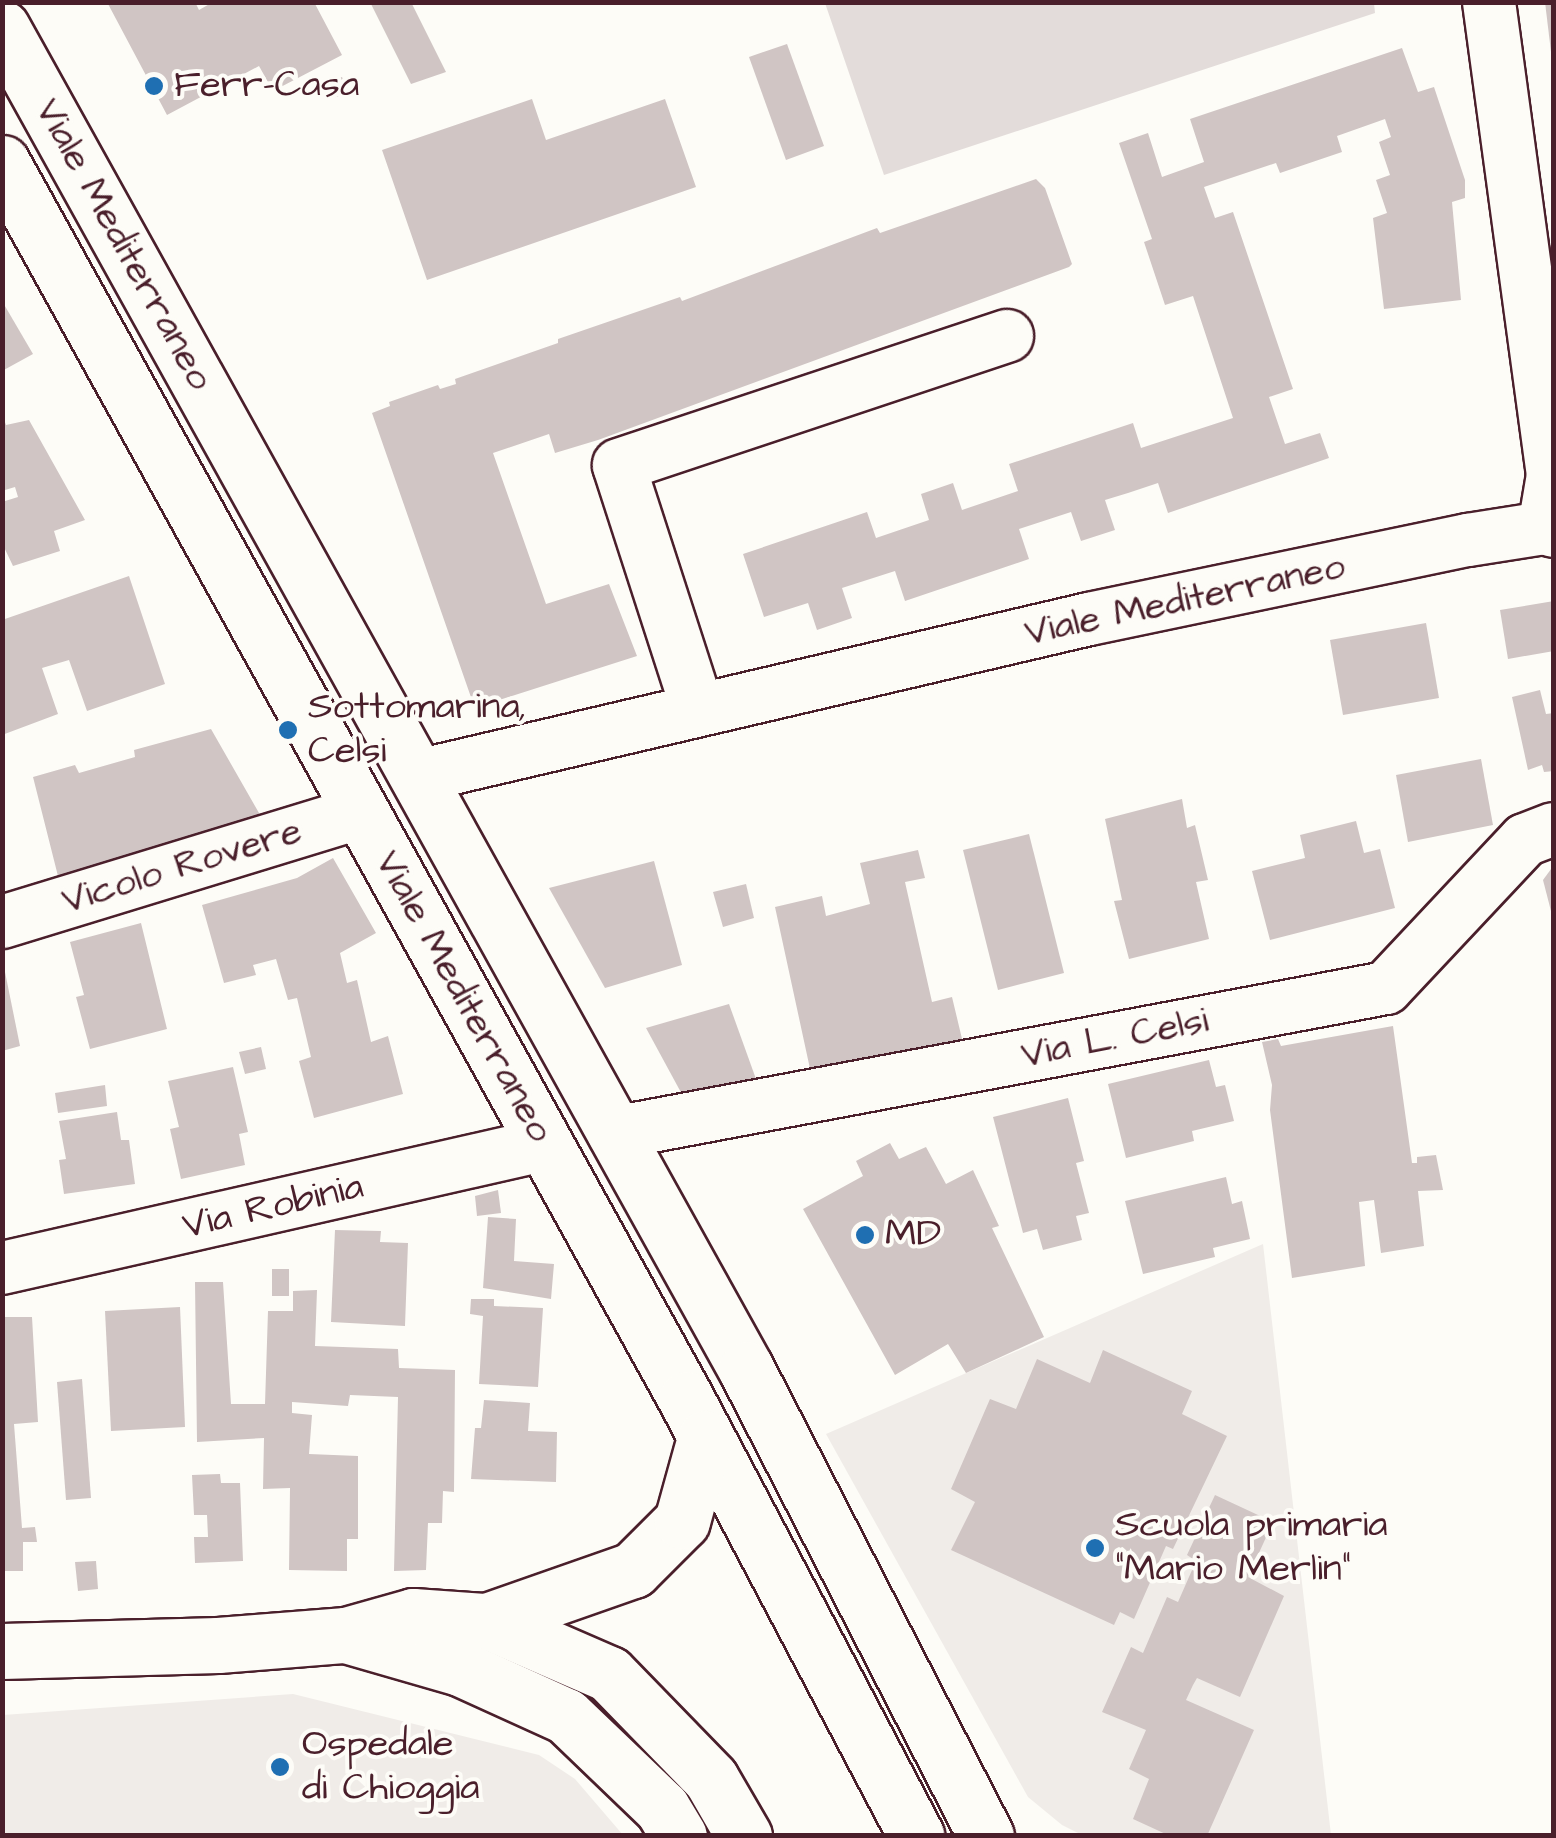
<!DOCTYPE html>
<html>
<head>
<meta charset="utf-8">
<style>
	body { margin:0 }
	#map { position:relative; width:1556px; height:1838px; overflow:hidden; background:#fdfcf7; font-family:"Architects Daughter",sans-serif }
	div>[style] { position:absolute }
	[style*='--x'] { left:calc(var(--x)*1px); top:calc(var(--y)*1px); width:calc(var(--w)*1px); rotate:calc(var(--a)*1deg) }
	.built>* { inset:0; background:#f0ece8 }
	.green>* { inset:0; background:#e3dcda }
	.building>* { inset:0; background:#d0c5c4 }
	.roads { filter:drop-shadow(2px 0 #4a1f2b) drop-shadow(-2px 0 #4a1f2b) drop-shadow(0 2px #4a1f2b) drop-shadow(0 -2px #4a1f2b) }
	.street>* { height:52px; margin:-26px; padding:0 26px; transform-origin:26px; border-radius:26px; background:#fdfcf7 }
	.secondary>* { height:55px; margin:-27.5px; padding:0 27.5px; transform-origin:27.5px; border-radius:27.5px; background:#fdfcf7 }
	.dots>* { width:28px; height:28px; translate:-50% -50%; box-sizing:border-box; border:5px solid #fdfcf7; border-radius:50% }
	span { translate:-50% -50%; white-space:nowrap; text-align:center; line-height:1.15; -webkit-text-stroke:8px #fdfcf7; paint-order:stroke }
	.poi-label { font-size:38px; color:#4a1f2b }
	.left { translate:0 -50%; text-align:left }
	.street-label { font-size:38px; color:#4a1f2b }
	.frame { position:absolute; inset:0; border:5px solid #4a1f2b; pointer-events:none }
</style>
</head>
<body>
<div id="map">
	<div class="built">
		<div style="clip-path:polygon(1263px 1244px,1331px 1835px,1084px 1836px,1062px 1825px,1028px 1797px,826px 1434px)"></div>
		<div style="clip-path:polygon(293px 1694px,539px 1755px,575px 1779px,623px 1835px,3px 1835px,3px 1715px)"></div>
	</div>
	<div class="green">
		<div style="clip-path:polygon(1374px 3px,1375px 13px,884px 175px,825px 3px)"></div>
	</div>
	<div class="building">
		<div style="clip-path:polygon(107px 2px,195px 2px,199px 10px,213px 2px,314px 2px,342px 55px,273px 91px,259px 66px,167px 115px)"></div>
		<div style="clip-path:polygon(370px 2px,411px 2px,446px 72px,411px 84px)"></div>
		<div style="clip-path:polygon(1545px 2px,1554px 2px,1554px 52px,1551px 52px)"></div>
		<div style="clip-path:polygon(787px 44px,824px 146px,786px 160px,749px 57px)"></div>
		<div style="clip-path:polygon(1402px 48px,1418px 92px,1434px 87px,1465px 180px,1465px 198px,1452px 202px,1461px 300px,1384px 309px,1373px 218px,1387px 213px,1376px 180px,1390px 175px,1379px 142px,1391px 137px,1385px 119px,1337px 136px,1342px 152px,1280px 173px,1276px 163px,1204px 187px,1215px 218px,1233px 212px,1293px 389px,1269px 397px,1285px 444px,1320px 433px,1329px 458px,1168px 513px,1158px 483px,1128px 493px,1105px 500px,1115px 530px,1081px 541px,1071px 512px,1019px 529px,1029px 559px,905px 601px,895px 571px,842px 588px,852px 618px,817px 630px,808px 603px,764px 617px,743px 554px,867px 512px,876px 538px,929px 520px,921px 494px,953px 483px,962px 510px,1018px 491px,1009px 464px,1133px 423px,1141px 448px,1233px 418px,1193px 296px,1165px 305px,1144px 242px,1152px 239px,1119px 143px,1148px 133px,1162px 177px,1204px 162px,1190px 119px)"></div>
		<div style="clip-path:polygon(342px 77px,348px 93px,327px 100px,322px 84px)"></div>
		<div style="clip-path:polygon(532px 99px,546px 140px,665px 99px,696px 187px,427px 280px,382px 150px)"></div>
		<div style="clip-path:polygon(1036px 179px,1045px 188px,1072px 264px,1069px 267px,598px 440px,555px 453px,549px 434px,493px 453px,546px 604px,609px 584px,637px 656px,490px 703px,489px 697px,473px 703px,372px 413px,390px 406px,389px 402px,438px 385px,440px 389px,456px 384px,455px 379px,558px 343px,558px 339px,680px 297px,682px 301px,877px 228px,880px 233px)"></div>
		<div style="clip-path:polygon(2px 301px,33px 354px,2px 371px)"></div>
		<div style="clip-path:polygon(3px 417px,6px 425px,29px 420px,85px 520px,54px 531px,60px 551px,13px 566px,2px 543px,2px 502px,18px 497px,15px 487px,5px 490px,2px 482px)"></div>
		<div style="clip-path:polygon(129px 576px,165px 684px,87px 711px,69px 660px,42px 668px,58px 714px,2px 735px,2px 620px)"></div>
		<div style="clip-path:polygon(1554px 601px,1554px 651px,1508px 659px,1500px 610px)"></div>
		<div style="clip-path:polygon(1426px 623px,1439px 698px,1343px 715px,1330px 640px)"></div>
		<div style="clip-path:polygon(1540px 690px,1546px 714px,1554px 713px,1554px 771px,1544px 772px,1542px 765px,1528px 770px,1512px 697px)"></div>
		<div style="clip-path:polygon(211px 729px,271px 834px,61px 888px,33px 777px,75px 765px,79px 773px,135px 757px,134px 750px)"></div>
		<div style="clip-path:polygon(1481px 759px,1493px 825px,1408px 842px,1396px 775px)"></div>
		<div style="clip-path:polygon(1182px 799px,1187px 828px,1195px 825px,1208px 880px,1196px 882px,1209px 939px,1129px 959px,1114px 901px,1122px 900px,1105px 819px)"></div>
		<div style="clip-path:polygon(1356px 821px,1364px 853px,1380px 849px,1395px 908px,1270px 940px,1252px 871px,1305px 858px,1300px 835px)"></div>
		<div style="clip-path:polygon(1029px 834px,1064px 973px,998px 990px,963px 850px)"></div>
		<div style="clip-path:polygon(918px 850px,925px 878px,905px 882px,932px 1002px,952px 997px,963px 1043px,812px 1078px,775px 907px,822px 896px,826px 916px,870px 904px,860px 863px)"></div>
		<div style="clip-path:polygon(333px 858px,376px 933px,340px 953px,347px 983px,357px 980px,371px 1042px,388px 1036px,403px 1094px,314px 1118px,299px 1061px,311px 1057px,297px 998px,288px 1000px,276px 959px,253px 965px,256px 975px,224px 983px,202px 905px,297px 878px)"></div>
		<div style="clip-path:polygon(654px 861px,682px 965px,605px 988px,549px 888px)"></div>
		<div style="clip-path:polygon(1554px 865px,1554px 915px,1552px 915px,1543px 880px)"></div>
		<div style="clip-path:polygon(746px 884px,754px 918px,723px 927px,713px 892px)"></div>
		<div style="clip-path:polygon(141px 923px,167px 1029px,90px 1049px,76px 997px,84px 995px,70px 942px)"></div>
		<div style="clip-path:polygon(4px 967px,20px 1046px,2px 1051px,2px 968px)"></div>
		<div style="clip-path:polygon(729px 1004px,756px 1079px,684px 1098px,646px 1028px)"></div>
		<div style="clip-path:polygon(1393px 1026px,1412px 1163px,1417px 1163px,1417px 1157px,1436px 1155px,1443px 1190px,1418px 1191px,1424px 1246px,1381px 1253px,1374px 1200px,1359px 1202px,1365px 1266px,1292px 1278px,1270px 1110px,1272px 1085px,1262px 1042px,1278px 1039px,1281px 1046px)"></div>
		<div style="clip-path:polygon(261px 1047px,266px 1069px,245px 1074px,239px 1052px)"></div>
		<div style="clip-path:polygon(1209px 1060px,1216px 1087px,1225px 1085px,1234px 1121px,1192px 1131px,1194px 1141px,1126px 1158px,1108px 1084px)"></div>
		<div style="clip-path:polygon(233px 1067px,248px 1132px,239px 1134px,245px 1165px,181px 1179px,170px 1129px,179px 1127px,168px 1081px)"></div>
		<div style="clip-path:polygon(105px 1085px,107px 1106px,58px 1113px,55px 1093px)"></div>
		<div style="clip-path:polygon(1068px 1098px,1084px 1161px,1076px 1163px,1089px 1213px,1076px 1216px,1082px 1240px,1043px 1250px,1037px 1229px,1023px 1233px,993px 1117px)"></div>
		<div style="clip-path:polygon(117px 1112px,121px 1140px,129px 1140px,135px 1184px,64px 1194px,59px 1160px,66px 1159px,59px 1121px)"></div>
		<div style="clip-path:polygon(890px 1143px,899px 1159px,926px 1147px,946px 1184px,973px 1170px,999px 1226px,992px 1228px,1044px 1337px,966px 1373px,948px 1344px,895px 1375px,803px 1209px,863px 1176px,856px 1161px)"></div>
		<div style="clip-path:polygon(1226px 1177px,1232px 1204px,1242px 1201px,1250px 1239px,1213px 1248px,1215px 1257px,1143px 1274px,1125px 1201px)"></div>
		<div style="clip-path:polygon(498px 1190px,501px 1213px,477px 1216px,475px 1196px)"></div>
		<div style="clip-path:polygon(488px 1217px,516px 1219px,514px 1261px,554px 1264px,551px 1299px,483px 1288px)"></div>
		<div style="clip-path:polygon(335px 1230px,381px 1231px,380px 1242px,408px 1243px,405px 1326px,331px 1322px)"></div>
		<div style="clip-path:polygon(272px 1269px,289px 1269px,289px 1296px,272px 1296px)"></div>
		<div style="clip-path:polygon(195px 1282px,223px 1282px,231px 1404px,265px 1404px,268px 1311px,293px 1311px,293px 1291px,317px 1290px,315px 1346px,398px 1349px,399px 1368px,455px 1370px,454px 1492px,443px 1491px,442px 1523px,428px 1523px,426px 1570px,394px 1571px,398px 1397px,350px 1395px,348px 1406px,292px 1402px,292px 1413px,312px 1415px,309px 1454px,358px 1456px,358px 1539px,347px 1539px,347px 1571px,289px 1570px,290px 1488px,263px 1489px,264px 1438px,197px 1442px)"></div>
		<div style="clip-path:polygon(471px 1299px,494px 1299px,494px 1306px,543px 1308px,538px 1387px,479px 1384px,483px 1316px,470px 1314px)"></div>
		<div style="clip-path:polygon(180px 1307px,185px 1427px,111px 1431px,105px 1311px)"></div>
		<div style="clip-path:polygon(2px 1317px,32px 1317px,38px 1422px,14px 1424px,22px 1528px,35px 1527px,37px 1542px,23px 1542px,23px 1571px,2px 1571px)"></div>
		<div style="clip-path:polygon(1103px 1350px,1192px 1391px,1182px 1414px,1227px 1436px,1173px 1549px,1166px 1546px,1134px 1619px,1120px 1612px,1114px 1625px,951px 1550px,975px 1502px,951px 1489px,990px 1399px,1016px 1409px,1037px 1359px,1090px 1383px)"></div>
		<div style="clip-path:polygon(82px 1379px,91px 1498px,66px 1500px,57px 1382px)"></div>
		<div style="clip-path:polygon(484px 1400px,530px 1403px,528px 1431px,557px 1432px,556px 1482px,471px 1479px,475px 1428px,481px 1428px)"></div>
		<div style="clip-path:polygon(220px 1474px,221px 1483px,240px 1483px,243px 1561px,195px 1563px,194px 1537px,208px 1537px,207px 1515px,194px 1515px,192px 1475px)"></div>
		<div style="clip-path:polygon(1215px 1495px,1273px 1522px,1248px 1577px,1284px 1596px,1240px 1697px,1197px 1678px,1193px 1685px,1186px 1700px,1254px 1730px,1207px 1836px,1170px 1836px,1133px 1819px,1149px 1779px,1129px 1769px,1146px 1730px,1102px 1712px,1131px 1647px,1143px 1653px,1167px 1597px,1178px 1602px,1196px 1561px,1187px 1555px)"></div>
		<div style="clip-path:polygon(96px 1561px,98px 1589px,78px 1591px,75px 1562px)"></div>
	</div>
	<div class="roads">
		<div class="street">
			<div style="--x:1489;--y:2;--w:477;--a:82.3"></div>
			<div style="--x:1553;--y:475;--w:54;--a:99.6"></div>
			<div style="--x:698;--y:710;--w:257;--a:-107.9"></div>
			<div style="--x:619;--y:465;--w:409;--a:-18.4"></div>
			<div style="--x:418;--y:776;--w:689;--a:-13.17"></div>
			<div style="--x:1089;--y:619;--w:387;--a:-11.8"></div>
			<div style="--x:1468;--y:540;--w:77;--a:-9"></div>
			<div style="--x:1544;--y:528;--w:10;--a:17"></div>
			<div style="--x:2;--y:922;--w:375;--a:-17"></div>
			<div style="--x:614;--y:1133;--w:785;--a:-10.64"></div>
			<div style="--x:1386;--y:988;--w:203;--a:-46.8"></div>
			<div style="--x:1525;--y:840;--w:31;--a:-21"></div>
			<div style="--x:2;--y:1268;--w:555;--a:-12.81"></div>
		</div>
		<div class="secondary">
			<div style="--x:2;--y:28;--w:1534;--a:60.98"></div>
			<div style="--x:746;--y:1369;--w:525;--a:62.8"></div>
			<div style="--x:2;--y:163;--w:1413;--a:61.04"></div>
			<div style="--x:686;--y:1399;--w:494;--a:62.2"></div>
			<div style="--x:487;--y:1621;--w:155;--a:-19.3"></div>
			<div style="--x:633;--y:1570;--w:69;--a:-45"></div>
			<div style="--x:682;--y:1521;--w:86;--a:-74.5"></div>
			<div style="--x:346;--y:1635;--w:119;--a:16.1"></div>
			<div style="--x:460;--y:1668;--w:116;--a:24.4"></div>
			<div style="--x:566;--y:1716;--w:133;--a:43.8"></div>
			<div style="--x:662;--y:1808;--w:33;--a:59"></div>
			<div style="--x:2;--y:1651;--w:216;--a:-1.6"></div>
			<div style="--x:218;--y:1645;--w:128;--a:-4.5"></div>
			<div style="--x:346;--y:1635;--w:70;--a:-15.8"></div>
			<div style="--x:413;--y:1616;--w:74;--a:3.9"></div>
			<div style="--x:487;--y:1621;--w:133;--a:23.5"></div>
			<div style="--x:609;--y:1674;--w:146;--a:45.8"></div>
			<div style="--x:711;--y:1779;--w:66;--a:59.9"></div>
		</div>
	</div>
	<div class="dots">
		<div style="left:154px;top:86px;background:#1f6fb2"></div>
		<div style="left:288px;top:730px;background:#1f6fb2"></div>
		<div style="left:865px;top:1235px;background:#1f6fb2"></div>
		<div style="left:1095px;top:1548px;background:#1f6fb2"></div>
		<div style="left:280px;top:1767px;background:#1f6fb2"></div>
	</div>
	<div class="poi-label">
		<span class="left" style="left:174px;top:86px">Ferr-Casa</span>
		<span class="left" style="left:308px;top:730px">Sottomarina,<br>Celsi</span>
		<span class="left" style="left:885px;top:1235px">MD</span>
		<span class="left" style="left:1115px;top:1548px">Scuola primaria<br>"Mario Merlin"</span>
		<span class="left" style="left:302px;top:1767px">Ospedale<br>di Chioggia</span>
	</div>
	<div class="street-label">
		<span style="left:123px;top:245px;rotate:61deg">Viale Mediterraneo</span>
		<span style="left:1185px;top:601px;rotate:-12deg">Viale Mediterraneo</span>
		<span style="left:182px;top:867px;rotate:-17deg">Vicolo Rovere</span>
		<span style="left:463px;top:997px;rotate:61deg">Viale Mediterraneo</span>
		<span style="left:1115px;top:1039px;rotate:-11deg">Via L. Celsi</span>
		<span style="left:273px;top:1207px;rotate:-13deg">Via Robinia</span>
	</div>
	<div class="frame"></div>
</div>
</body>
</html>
